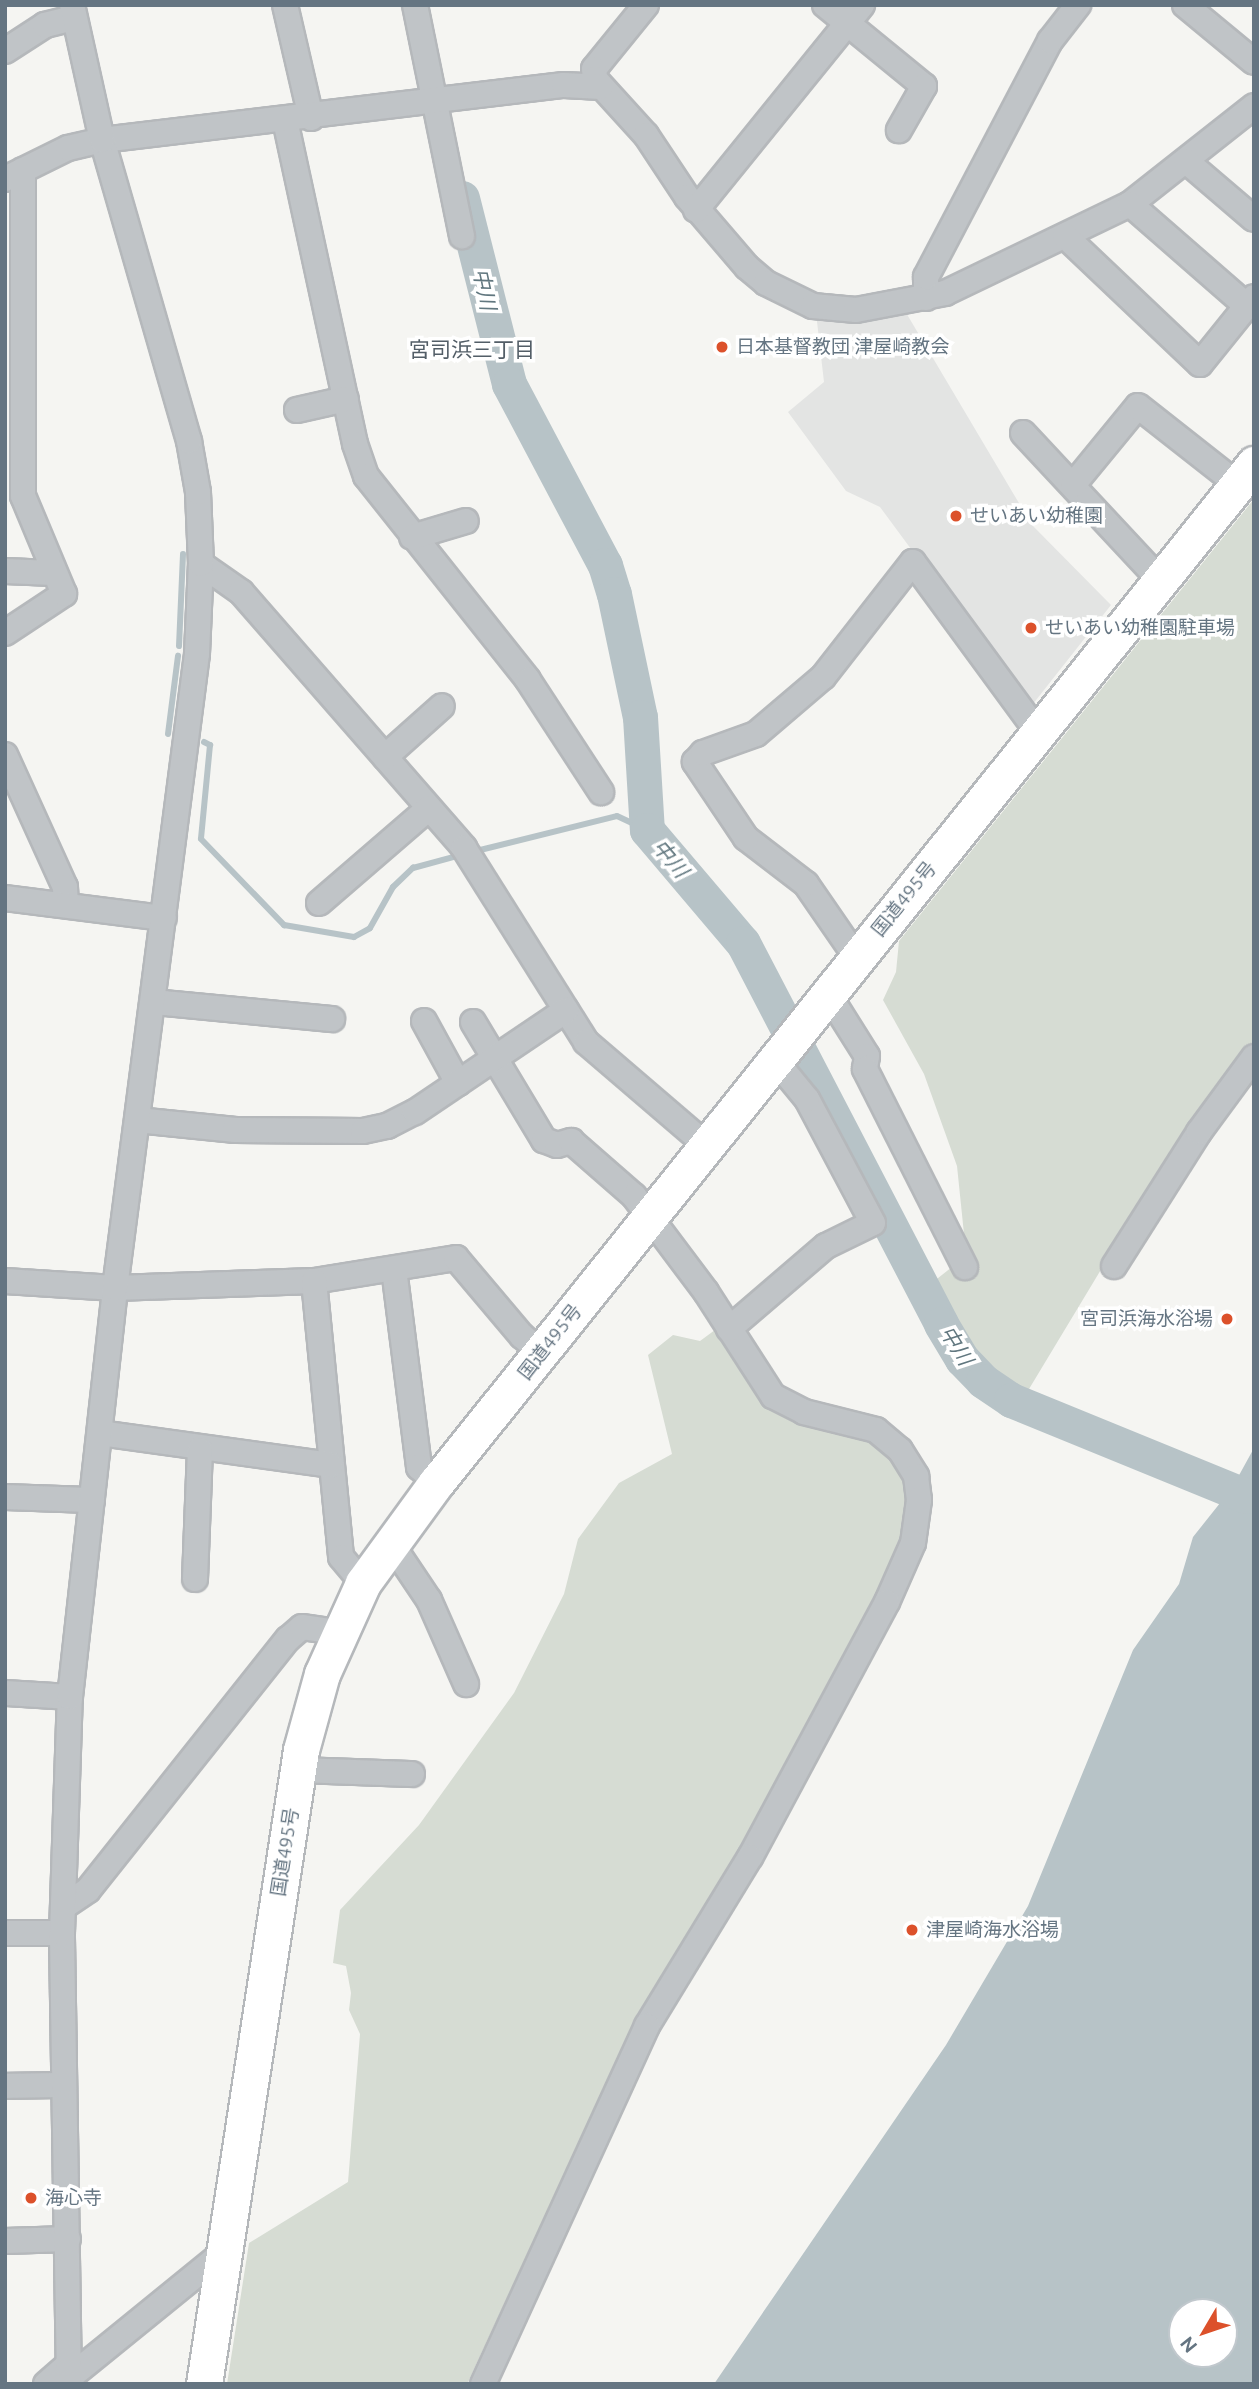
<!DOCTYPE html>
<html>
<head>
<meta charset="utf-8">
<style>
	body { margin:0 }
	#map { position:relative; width:1259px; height:2389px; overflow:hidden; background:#f5f5f2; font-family:Ubuntu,"Noto Sans JP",sans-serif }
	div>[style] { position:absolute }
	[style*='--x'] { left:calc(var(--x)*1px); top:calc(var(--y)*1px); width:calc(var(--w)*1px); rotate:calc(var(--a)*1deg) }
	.built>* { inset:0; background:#e3e4e3 }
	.green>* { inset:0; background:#d6dcd3 }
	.water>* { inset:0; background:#b7c3c7 }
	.stream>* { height:6px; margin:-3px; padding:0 3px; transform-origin:3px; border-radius:3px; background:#b7c3c7 }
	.river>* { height:35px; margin:-17.5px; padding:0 17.5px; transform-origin:17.5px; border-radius:17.5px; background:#b7c3c7 }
	.roads { filter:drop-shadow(2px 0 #b5b8bb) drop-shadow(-2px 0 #b5b8bb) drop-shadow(0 2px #b5b8bb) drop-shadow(0 -2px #b5b8bb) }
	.minor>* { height:24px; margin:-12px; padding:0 12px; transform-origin:12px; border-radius:12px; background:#c0c4c7 }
	.highway>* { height:35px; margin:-17.5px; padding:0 17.5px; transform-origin:17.5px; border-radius:17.5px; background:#fff }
	.dots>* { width:19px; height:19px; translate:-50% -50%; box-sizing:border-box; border:4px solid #fff; border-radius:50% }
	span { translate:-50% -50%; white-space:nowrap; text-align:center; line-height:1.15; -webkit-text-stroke:7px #fff; paint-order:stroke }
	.poi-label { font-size:19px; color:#657582 }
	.left { translate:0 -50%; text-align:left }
	.right { translate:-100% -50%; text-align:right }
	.street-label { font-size:19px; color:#657582 }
	.water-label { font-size:21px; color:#61777f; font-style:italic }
	.neighbourhood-label { font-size:21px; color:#535e67 }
	.frame { position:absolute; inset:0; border:7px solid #657582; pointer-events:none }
	.north { position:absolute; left:1168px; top:2298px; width:70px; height:70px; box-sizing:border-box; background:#fff; border:2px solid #c1c8cd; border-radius:50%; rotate:231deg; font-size:19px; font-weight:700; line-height:28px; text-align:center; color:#657582 }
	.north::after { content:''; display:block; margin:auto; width:24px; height:32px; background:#dc512b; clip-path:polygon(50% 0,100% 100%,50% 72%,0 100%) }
</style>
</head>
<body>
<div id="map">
	<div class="built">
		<div style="clip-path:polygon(905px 311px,1032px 525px,1111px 605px,1029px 709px,880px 507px,846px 491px,788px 412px,824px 382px,816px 313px)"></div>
	</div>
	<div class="green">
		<div style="clip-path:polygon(1254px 499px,1254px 1049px,1105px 1263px,1026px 1394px,1004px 1385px,986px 1368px,933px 1282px,966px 1256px,960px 1248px,964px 1234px,957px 1166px,924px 1074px,883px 1000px,896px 972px,899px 941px)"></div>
		<div style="clip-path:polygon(719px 1327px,744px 1372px,884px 1447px,906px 1478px,909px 1525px,885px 1587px,808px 1731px,622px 2051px,467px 2384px,227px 2384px,249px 2243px,348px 2182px,360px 2034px,349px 2010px,351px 1993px,346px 1966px,333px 1963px,340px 1910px,419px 1825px,514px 1693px,564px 1594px,578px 1539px,619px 1483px,672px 1454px,648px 1355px,673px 1335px,700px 1341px)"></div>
	</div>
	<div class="water">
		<div style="clip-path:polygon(evenodd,1254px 1448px,1254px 2384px,714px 2384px,946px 2045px,1028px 1906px,1133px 1650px,1179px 1584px,1193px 1537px,1232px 1488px,1254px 1448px,1182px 2312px,1224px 2312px,1224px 2354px,1182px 2354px,1182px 2312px)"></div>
	</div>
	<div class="stream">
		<div style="--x:179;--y:646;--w:92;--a:-87.5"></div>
		<div style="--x:168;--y:734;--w:79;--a:-82.7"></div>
		<div style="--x:204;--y:742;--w:7;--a:27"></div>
		<div style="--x:210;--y:745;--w:94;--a:95.5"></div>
		<div style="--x:201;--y:839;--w:120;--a:46"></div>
		<div style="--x:284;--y:925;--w:71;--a:9.7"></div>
		<div style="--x:354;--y:937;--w:18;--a:-29"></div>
		<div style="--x:370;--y:928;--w:47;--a:-60.7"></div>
		<div style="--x:393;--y:887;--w:28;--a:-44"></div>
		<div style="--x:413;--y:868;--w:50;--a:-15.2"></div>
		<div style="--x:472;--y:852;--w:149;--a:-13.9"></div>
		<div style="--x:617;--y:816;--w:33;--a:25"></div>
	</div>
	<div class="river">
		<div style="--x:462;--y:198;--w:192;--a:75.8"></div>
		<div style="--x:509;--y:384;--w:205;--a:62.1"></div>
		<div style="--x:605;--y:565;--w:30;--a:73"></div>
		<div style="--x:614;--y:594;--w:126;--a:78.1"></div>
		<div style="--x:640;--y:717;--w:113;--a:86.5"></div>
		<div style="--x:647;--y:830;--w:148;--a:49.7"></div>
		<div style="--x:743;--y:943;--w:429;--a:62.5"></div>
		<div style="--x:941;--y:1324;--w:41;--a:59"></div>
		<div style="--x:962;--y:1359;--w:30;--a:46"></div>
		<div style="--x:983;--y:1381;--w:34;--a:34"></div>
		<div style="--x:1011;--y:1400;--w:254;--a:22.2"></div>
	</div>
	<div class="roads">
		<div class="minor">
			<div style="--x:285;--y:5;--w:116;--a:77"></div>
			<div style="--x:415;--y:5;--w:236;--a:78.5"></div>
			<div style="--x:646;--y:5;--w:82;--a:129.1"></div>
			<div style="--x:594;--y:69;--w:10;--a:84"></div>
			<div style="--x:595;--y:79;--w:76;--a:47.7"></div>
			<div style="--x:646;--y:135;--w:74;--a:56.5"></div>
			<div style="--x:687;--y:197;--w:92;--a:49.4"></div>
			<div style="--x:747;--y:267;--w:25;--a:40"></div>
			<div style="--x:766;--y:283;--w:52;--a:26.1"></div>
			<div style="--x:813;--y:306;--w:43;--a:5.3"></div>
			<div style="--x:856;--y:310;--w:91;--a:-10.8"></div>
			<div style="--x:945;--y:293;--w:205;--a:-25.7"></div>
			<div style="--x:1130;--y:204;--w:158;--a:-38.3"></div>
			<div style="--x:825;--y:5;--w:128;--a:39.3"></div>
			<div style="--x:924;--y:86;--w:51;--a:119.6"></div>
			<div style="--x:1185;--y:5;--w:89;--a:39.6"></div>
			<div style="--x:5;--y:51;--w:48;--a:-33"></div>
			<div style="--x:45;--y:25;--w:30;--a:-14"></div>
			<div style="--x:285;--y:120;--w:331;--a:77.8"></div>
			<div style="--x:355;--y:444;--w:34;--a:71"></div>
			<div style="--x:366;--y:476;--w:260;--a:51.5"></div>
			<div style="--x:528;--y:680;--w:134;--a:56.9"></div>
			<div style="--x:1186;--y:161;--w:89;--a:40.5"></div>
			<div style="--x:5;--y:179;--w:70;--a:-26.2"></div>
			<div style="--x:68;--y:148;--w:35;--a:-13"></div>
			<div style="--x:102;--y:140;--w:465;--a:-6.8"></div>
			<div style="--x:564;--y:85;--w:37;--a:3"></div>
			<div style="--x:1130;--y:204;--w:155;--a:41.1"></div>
			<div style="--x:696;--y:210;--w:264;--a:-51"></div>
			<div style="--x:1065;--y:236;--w:186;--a:43.5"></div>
			<div style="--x:1200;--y:364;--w:86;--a:-51.1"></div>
			<div style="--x:926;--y:298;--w:21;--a:-90"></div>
			<div style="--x:926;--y:277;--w:267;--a:-62.3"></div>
			<div style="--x:1050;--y:41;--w:46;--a:-52.1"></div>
			<div style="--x:297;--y:410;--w:50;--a:-12.7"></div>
			<div style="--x:1023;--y:433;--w:201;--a:47"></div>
			<div style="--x:1073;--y:485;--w:102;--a:-50.6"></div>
			<div style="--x:1138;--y:406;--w:126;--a:38.2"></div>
			<div style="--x:412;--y:537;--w:56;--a:-16.5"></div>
			<div style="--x:201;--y:564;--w:49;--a:35"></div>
			<div style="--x:241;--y:592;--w:340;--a:48.9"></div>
			<div style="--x:464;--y:848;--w:229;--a:57.8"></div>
			<div style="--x:586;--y:1042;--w:158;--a:40.6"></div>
			<div style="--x:5;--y:571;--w:48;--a:2.4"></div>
			<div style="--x:5;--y:633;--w:71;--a:-33.5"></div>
			<div style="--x:64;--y:594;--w:106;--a:-112.7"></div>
			<div style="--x:23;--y:496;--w:326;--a:-90"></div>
			<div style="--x:5;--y:755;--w:145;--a:65.6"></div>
			<div style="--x:65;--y:887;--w:18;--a:87"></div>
			<div style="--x:385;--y:757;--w:76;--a:-41.8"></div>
			<div style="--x:5;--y:898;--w:160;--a:7.2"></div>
			<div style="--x:319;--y:903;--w:145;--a:-40.8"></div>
			<div style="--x:857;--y:958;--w:90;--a:-124.6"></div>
			<div style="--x:806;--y:884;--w:76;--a:-142.5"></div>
			<div style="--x:746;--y:838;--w:92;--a:-123.9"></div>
			<div style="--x:695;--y:762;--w:12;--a:-48"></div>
			<div style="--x:703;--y:753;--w:56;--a:-19.7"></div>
			<div style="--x:756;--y:734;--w:88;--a:-40.4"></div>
			<div style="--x:823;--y:677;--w:146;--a:-52"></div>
			<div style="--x:913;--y:562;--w:211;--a:53.7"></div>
			<div style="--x:828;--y:994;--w:73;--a:57.8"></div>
			<div style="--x:867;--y:1056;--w:13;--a:99"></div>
			<div style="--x:865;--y:1069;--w:222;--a:63.2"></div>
			<div style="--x:154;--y:1002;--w:179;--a:5.5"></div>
			<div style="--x:424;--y:1021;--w:71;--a:61.3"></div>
			<div style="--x:473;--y:1022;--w:138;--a:59"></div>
			<div style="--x:544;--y:1140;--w:14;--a:21"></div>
			<div style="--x:557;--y:1145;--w:15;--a:-16"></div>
			<div style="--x:571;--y:1141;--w:84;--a:41.1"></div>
			<div style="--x:634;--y:1196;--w:120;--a:53.1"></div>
			<div style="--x:706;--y:1292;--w:124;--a:57.2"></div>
			<div style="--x:773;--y:1396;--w:35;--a:27"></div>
			<div style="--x:804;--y:1412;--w:74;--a:14"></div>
			<div style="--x:876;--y:1430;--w:31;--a:40"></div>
			<div style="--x:900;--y:1450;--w:31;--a:58"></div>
			<div style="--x:916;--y:1476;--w:24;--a:83"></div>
			<div style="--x:919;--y:1500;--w:43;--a:97.9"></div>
			<div style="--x:913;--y:1543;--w:64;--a:113.8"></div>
			<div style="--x:887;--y:1602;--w:289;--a:118.2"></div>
			<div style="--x:750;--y:1857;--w:198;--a:121.4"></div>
			<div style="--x:647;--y:2026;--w:394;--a:114.6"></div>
			<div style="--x:137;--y:1120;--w:99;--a:5.8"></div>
			<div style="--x:235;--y:1130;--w:128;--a:0.4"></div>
			<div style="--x:363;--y:1131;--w:25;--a:-12"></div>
			<div style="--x:387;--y:1126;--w:31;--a:-27"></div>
			<div style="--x:415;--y:1112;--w:182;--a:-34"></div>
			<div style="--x:1114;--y:1266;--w:159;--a:-57.6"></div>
			<div style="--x:1199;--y:1132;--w:93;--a:-53.7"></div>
			<div style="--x:394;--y:1269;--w:200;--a:82.8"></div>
			<div style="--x:419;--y:1467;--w:23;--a:43"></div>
			<div style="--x:5;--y:1281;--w:110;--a:3.6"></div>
			<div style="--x:115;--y:1288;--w:199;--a:-2"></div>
			<div style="--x:314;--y:1281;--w:144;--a:-9.2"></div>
			<div style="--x:456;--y:1258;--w:102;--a:49.8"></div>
			<div style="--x:522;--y:1336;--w:25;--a:40"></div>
			<div style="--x:314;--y:1281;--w:277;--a:84.4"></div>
			<div style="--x:341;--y:1557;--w:34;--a:50"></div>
			<div style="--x:729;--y:1329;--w:128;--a:-40.6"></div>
			<div style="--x:826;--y:1246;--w:52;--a:-26.1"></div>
			<div style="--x:873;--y:1223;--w:140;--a:-118"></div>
			<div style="--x:807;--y:1099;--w:50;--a:-129.4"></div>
			<div style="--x:100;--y:1433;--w:233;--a:7.9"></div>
			<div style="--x:5;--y:1497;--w:87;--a:2"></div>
			<div style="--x:390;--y:1542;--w:70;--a:56.1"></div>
			<div style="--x:429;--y:1600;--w:92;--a:66.2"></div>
			<div style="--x:195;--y:1579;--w:129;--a:-87.8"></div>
			<div style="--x:5;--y:1693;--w:65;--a:3.5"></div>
			<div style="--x:297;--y:1770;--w:115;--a:2"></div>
			<div style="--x:63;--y:1907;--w:30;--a:-34"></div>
			<div style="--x:88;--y:1890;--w:321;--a:-51.5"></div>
			<div style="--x:288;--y:1639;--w:18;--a:-41"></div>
			<div style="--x:302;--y:1627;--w:36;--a:8"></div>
			<div style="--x:5;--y:1933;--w:57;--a:0"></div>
			<div style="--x:5;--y:2086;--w:59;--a:-1"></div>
			<div style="--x:5;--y:2241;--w:63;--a:-1.8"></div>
			<div style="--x:69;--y:2378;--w:198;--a:-39.1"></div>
			<div style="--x:46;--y:2384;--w:30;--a:-41"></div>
			<div style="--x:69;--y:2384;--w:451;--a:-90.9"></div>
			<div style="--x:62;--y:1933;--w:236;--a:-88.1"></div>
			<div style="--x:70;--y:1697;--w:411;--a:-83.7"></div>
			<div style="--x:115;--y:1288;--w:639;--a:-82.63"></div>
			<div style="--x:197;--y:654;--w:90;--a:-87.5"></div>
			<div style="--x:201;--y:564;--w:72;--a:-92.4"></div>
			<div style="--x:198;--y:492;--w:52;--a:-100"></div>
			<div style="--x:189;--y:441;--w:313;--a:-106.1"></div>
			<div style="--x:102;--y:140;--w:138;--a:-102.5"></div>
		</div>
		<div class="highway">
			<div style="--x:204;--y:2384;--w:641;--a:-81.3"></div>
			<div style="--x:301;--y:1750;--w:79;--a:-74.6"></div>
			<div style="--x:322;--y:1674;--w:100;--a:-65.7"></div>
			<div style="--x:363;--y:1583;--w:124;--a:-53.9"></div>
			<div style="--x:436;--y:1483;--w:1307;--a:-51.24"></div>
		</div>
	</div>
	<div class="dots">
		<div style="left:722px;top:347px;background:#dc512b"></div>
		<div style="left:956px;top:516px;background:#dc512b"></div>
		<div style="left:1031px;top:628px;background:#dc512b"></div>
		<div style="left:1227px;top:1319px;background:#dc512b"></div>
		<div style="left:912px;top:1930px;background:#dc512b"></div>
		<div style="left:31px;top:2198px;background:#dc512b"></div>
	</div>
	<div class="poi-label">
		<span class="left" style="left:736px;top:347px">日本基督教団 津屋崎教会</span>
		<span class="left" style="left:970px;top:516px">せいあい幼稚園</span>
		<span class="left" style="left:1045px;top:628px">せいあい幼稚園駐車場</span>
		<span class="right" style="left:1213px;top:1319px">宮司浜海水浴場</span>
		<span class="left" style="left:926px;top:1930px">津屋崎海水浴場</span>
		<span class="left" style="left:45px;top:2198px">海心寺</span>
	</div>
	<div class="street-label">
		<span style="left:904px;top:899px;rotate:-51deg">国道495号</span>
		<span style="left:550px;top:1342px;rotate:-52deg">国道495号</span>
		<span style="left:285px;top:1852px;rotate:-81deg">国道495号</span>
	</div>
	<div class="water-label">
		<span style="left:485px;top:289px;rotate:78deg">中川</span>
		<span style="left:671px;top:858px;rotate:50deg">中川</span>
		<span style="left:957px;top:1345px;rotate:58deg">中川</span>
	</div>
	<div class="neighbourhood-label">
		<span style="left:472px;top:349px">宮司浜三丁目</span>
	</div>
	<div class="frame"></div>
	<div class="north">N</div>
</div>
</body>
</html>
